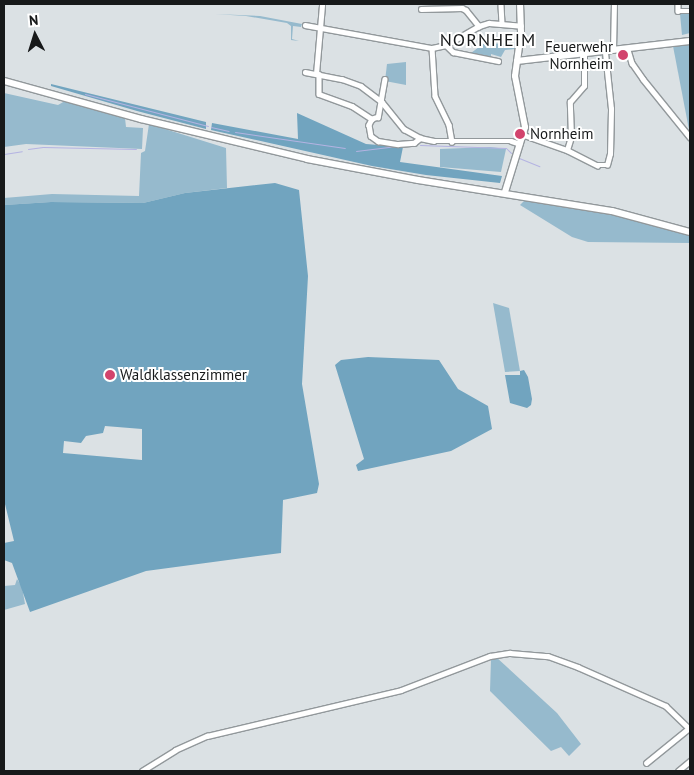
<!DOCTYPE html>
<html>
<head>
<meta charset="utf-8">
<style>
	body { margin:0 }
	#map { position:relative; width:694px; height:775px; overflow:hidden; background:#dbe1e4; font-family:"PT Sans",sans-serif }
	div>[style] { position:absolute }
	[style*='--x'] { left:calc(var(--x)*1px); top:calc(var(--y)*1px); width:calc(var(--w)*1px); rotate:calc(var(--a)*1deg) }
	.green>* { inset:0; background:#96bacd }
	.forest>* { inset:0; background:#71a4bf }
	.stream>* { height:1px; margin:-0.5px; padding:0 0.5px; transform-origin:0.5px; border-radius:0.5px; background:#b4b3e2 }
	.roads { filter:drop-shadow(1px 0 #92989b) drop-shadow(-1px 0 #92989b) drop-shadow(0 1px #92989b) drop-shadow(0 -1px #92989b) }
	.street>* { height:4.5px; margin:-2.25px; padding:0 2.25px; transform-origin:2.25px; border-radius:2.25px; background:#fff }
	.secondary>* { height:6px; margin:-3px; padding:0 3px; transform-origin:3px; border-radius:3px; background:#fff }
	.dots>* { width:14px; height:14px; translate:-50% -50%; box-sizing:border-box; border:2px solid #fff; border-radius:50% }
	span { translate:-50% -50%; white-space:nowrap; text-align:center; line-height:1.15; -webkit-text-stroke:4px #fff; paint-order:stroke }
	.poi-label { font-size:15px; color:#17191a }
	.right { translate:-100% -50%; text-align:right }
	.left { translate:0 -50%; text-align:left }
	.quarter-label { font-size:18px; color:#17191a; letter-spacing:1px }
	.frame { position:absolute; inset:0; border:5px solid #17191a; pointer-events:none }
	.north { position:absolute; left:10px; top:10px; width:50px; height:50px; -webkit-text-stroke:4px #fff; paint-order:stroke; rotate:355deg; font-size:14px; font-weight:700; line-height:20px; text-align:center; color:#17191a }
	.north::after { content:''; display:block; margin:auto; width:18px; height:22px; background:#17191a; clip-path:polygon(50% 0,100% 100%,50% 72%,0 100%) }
</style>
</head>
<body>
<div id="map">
	<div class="green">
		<div style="clip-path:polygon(690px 13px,690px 33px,682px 35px,680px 14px)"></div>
		<div style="clip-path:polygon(215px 14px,260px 16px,302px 24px,301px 27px,293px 26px,292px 39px,299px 41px,291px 40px,291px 26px,287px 23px,246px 16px)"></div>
		<div style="clip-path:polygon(517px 43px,515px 49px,505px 50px,501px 57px,491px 54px,491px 58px,471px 53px,483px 44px)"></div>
		<div style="clip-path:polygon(690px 43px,690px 135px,673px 46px)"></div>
		<div style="clip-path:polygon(406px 62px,406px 85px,385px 81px,387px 64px)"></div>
		<div style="clip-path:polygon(4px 93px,58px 105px,65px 101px,125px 118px,126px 127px,143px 128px,142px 149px,26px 144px,4px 147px)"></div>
		<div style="clip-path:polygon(149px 124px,226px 148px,227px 188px,185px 193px,143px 203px,51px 202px,4px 205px,4px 198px,52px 194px,139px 196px,141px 153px,145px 151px)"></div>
		<div style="clip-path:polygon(490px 147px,506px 149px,501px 172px,440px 167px,440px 149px)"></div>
		<div style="clip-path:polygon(526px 199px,628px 217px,690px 234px,690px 243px,588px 242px,572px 237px,520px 205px)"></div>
		<div style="clip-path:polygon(493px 303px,509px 308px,520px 371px,505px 372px)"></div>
		<div style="clip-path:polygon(17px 579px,22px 587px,25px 604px,4px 610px,4px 586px,15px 585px)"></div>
		<div style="clip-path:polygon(496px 657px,557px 713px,581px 744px,569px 756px,561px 747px,551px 751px,490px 691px,491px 659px)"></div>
	</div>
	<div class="forest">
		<div style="clip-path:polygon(51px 84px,206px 122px,206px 129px,137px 111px,51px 86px)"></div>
		<div style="clip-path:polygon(297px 113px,366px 144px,403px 147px,400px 162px,502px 176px,500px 183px,426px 175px,372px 166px,211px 130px,212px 123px,298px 139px)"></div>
		<div style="clip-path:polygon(evenodd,275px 183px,299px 190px,308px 276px,302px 384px,319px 484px,317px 493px,283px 500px,281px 553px,146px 571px,30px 612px,12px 563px,4px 560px,4px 543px,14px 541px,4px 500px,4px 205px,51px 202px,143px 203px,185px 193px,275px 183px,105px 426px,142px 429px,142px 460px,63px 453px,64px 441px,81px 443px,86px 436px,103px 433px,105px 426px)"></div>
		<div style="clip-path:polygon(368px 357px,439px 360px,458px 389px,488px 406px,492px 429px,451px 451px,358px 471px,356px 465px,364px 459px,335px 365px,341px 360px)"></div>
		<div style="clip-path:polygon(524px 370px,528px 377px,532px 399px,531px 405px,527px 408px,510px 403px,505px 375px,520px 375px,520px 371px)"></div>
	</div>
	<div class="stream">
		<div style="--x:85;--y:94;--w:127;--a:14.6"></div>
		<div style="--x:211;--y:127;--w:18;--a:13"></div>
		<div style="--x:235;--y:132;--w:111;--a:8.3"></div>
		<div style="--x:420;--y:145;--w:86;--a:2"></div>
		<div style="--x:506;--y:148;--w:7;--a:45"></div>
		<div style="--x:401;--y:146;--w:12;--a:0"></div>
		<div style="--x:28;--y:149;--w:15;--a:-8"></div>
		<div style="--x:43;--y:147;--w:93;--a:1.2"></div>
		<div style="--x:356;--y:151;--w:41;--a:-7"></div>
		<div style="--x:4;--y:154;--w:18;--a:-9"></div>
		<div style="--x:519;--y:158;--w:22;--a:22"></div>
	</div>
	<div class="roads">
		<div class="street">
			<div style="--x:678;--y:4;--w:7;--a:90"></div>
			<div style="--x:678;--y:11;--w:12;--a:0"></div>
			<div style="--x:501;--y:5;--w:18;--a:87"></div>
			<div style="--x:421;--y:9;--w:41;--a:-1.4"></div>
			<div style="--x:462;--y:8;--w:4;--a:27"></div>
			<div style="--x:466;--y:10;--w:21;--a:51"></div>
			<div style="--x:305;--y:25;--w:129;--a:10.3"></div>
			<div style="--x:432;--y:48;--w:14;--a:-12"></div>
			<div style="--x:446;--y:45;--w:10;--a:45"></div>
			<div style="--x:453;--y:52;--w:46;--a:11.3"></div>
			<div style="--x:446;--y:45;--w:38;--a:-30"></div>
			<div style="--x:479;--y:26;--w:10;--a:-17"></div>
			<div style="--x:489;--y:23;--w:32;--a:5"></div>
			<div style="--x:432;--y:48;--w:48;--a:86.4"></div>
			<div style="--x:435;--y:96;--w:32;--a:64"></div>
			<div style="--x:449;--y:125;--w:17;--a:80"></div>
			<div style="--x:613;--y:50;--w:46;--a:-88.8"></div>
			<div style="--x:628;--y:50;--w:14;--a:73"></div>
			<div style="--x:632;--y:63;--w:19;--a:55"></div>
			<div style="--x:643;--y:79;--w:75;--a:51"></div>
			<div style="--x:305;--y:72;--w:38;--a:11"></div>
			<div style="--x:342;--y:79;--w:20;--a:20"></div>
			<div style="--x:361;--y:86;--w:26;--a:37"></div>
			<div style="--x:382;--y:102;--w:35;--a:51"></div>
			<div style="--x:404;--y:129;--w:18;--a:29"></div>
			<div style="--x:420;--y:138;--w:14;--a:12"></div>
			<div style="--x:434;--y:141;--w:77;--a:0"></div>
			<div style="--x:511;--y:141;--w:9;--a:18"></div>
			<div style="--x:316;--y:74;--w:69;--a:-85"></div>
			<div style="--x:319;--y:74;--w:20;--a:90"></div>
			<div style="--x:319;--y:94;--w:35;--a:20"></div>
			<div style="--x:352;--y:106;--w:24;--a:33"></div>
			<div style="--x:385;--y:79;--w:39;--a:100"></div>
			<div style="--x:378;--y:117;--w:6;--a:162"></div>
			<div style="--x:372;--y:119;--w:7;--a:117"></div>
			<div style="--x:369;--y:125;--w:11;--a:80"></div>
			<div style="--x:371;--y:136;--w:9;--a:36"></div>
			<div style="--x:378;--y:141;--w:20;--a:9"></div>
			<div style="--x:398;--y:144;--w:16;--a:-4"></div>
			<div style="--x:414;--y:143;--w:8;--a:-40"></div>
			<div style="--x:524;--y:135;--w:46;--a:19.2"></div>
			<div style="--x:567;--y:150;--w:34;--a:27"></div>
			<div style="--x:597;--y:165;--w:10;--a:0"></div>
			<div style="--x:607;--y:165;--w:11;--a:-75"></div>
			<div style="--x:610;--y:154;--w:45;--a:-88.7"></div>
			<div style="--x:611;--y:109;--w:56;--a:-96.1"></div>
			<div style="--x:567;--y:150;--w:14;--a:-73"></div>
			<div style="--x:571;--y:137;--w:35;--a:-92"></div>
			<div style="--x:570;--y:102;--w:21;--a:-49"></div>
			<div style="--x:584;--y:86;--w:32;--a:-90"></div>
			<div style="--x:646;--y:763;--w:55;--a:-39.1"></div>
			<div style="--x:142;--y:771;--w:39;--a:-32"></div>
			<div style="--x:175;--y:750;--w:35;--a:-24"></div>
			<div style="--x:207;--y:736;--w:199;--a:-13.3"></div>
			<div style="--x:401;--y:690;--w:95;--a:-20.9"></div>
			<div style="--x:490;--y:656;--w:20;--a:-9"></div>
			<div style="--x:510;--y:653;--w:38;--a:5"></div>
			<div style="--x:548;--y:656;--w:32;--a:20"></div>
			<div style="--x:578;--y:667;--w:96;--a:23.9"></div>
			<div style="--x:666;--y:706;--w:33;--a:44"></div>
			<div style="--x:678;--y:771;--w:16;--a:-40"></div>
		</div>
		<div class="secondary">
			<div style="--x:517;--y:61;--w:174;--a:-6.6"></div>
			<div style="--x:4;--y:81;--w:142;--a:15.5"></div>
			<div style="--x:141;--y:119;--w:171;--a:13.5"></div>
			<div style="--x:307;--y:159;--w:113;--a:10.7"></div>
			<div style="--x:418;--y:180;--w:196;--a:9.1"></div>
			<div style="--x:612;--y:211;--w:81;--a:15.1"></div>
			<div style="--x:505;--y:192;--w:68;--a:-72.9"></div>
			<div style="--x:525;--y:127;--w:52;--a:-101.1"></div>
			<div style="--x:515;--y:76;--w:44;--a:-82.2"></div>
			<div style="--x:521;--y:32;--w:28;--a:-92"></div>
		</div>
	</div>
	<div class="dots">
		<div style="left:623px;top:55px;background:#d2446d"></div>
		<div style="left:520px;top:134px;background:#d2446d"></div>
		<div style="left:110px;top:375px;background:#d2446d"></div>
	</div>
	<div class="poi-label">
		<span class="right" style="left:613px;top:55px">Feuerwehr<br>Nornheim</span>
		<span class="left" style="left:530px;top:134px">Nornheim</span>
		<span class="left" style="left:120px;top:375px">Waldklassenzimmer</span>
	</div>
	<div class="quarter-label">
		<span style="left:488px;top:40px">NORNHEIM</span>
	</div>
	<div class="frame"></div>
	<div class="north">N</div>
</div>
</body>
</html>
